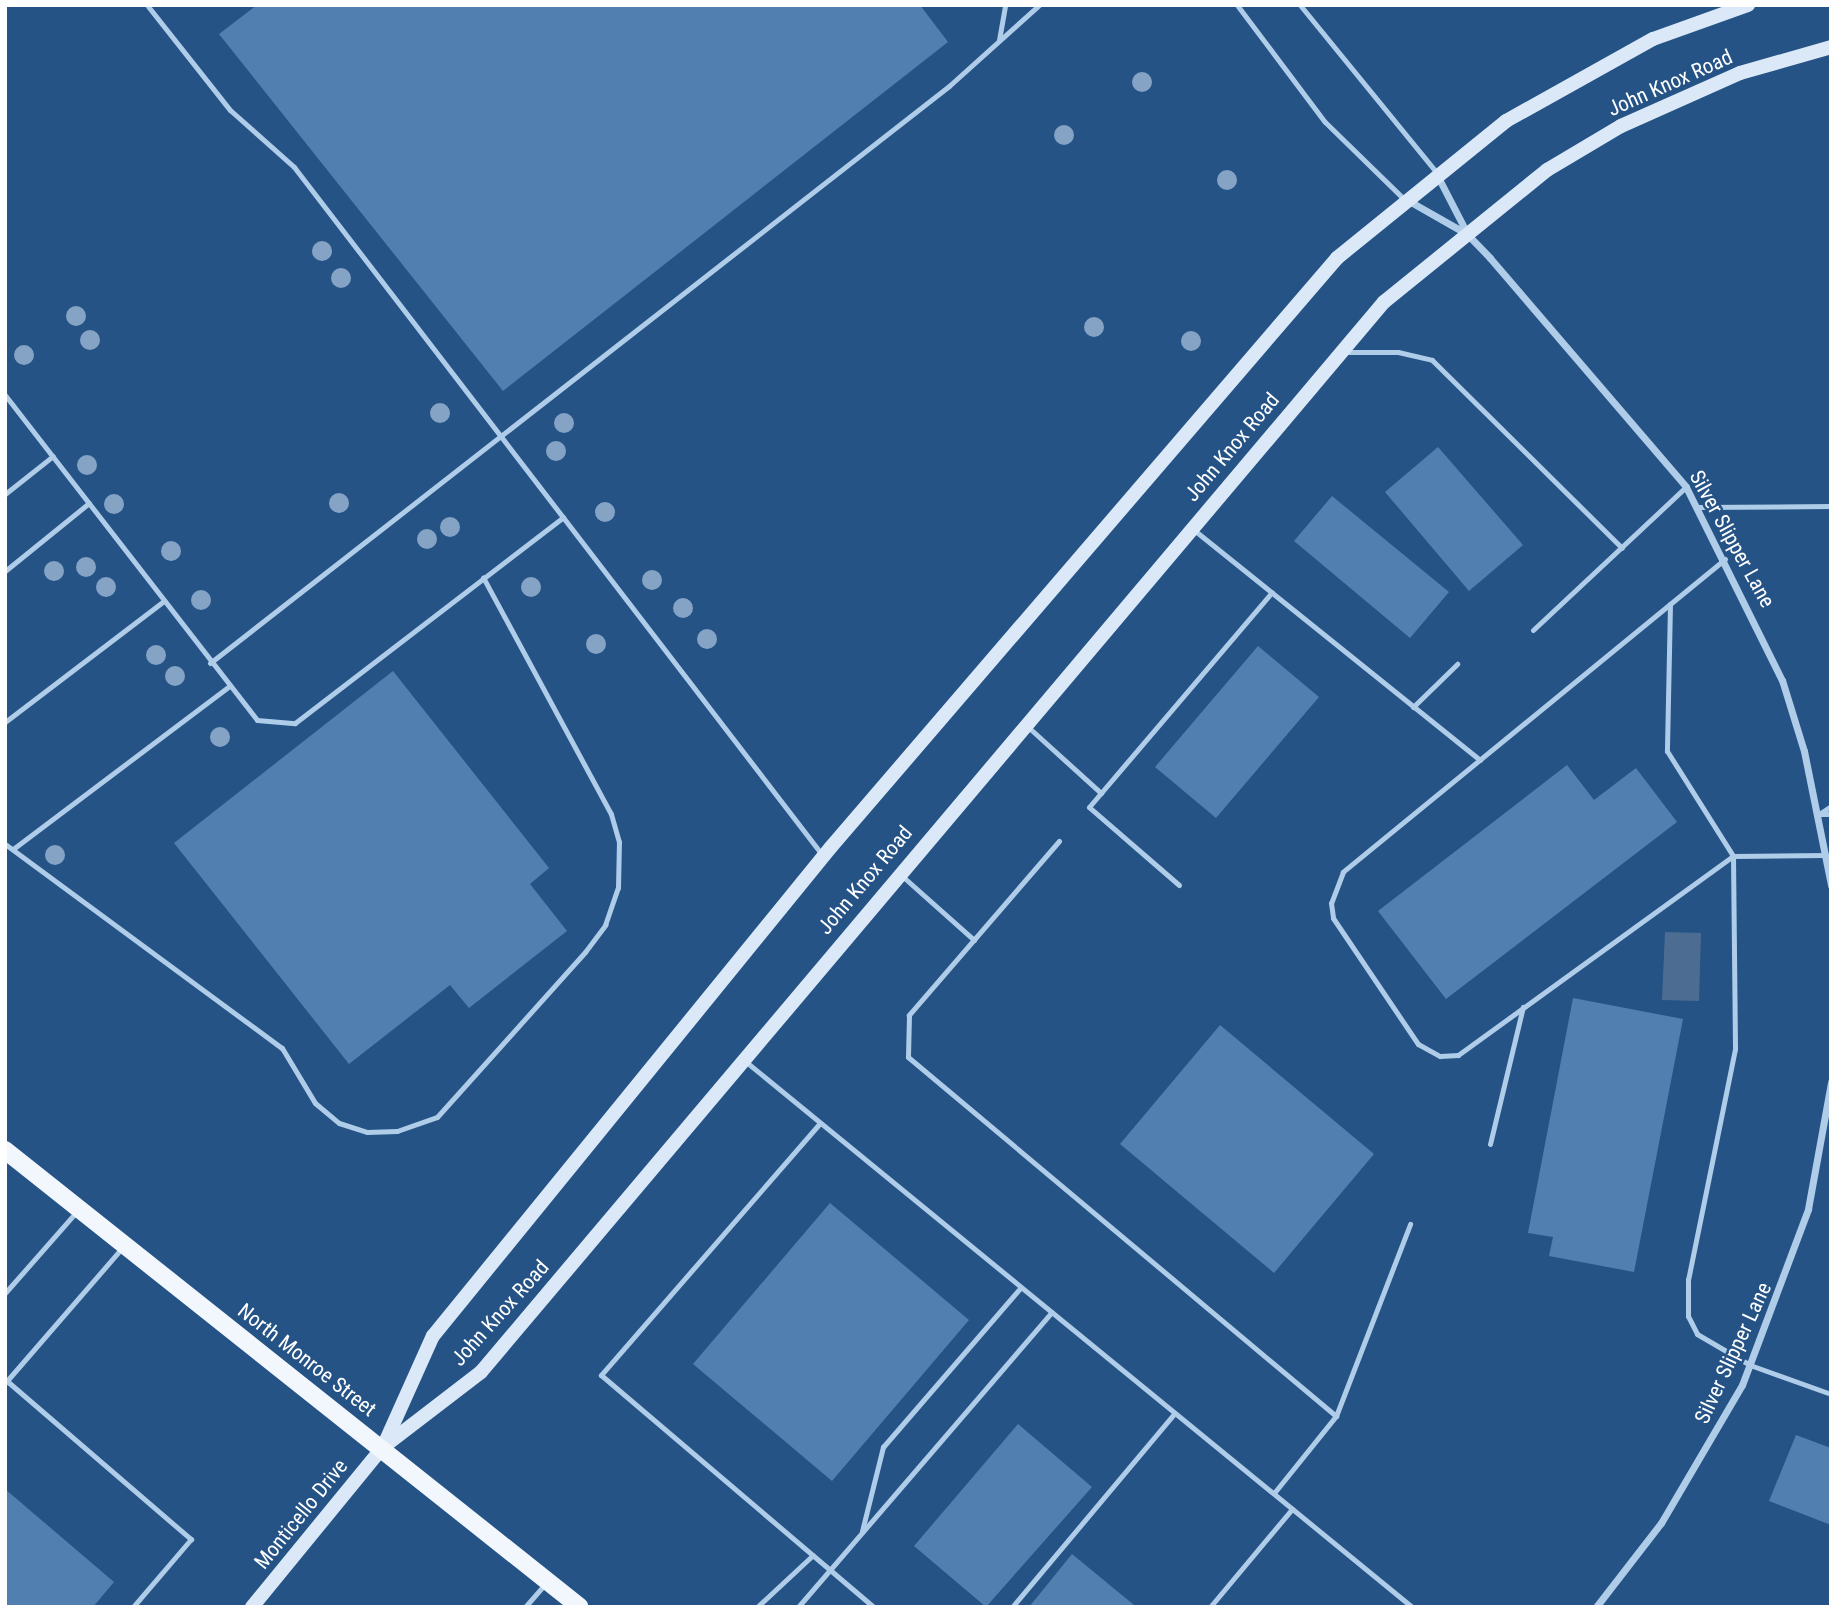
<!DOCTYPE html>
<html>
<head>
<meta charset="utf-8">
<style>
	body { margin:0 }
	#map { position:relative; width:1836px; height:1612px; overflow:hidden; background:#255386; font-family:"Roboto Condensed",sans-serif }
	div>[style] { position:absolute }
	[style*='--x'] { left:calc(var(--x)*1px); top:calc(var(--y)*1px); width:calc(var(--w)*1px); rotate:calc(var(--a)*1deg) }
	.water>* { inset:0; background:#4c6d91 }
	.building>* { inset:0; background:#517fb0 }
	.lane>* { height:5px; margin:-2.5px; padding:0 2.5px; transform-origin:2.5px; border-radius:2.5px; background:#afcce9 }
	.street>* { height:7px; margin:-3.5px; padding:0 3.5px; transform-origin:3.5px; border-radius:3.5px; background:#afcce9 }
	.secondary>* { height:14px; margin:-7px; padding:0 7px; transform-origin:7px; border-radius:7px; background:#dae8f7 }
	.primary>* { height:18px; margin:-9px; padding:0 9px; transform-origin:9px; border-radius:9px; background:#f2f7fe }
	.trees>* { width:20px; height:20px; margin:-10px; border-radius:50%; background:#85a3c4 }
	span { translate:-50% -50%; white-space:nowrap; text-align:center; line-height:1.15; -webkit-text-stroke:5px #255386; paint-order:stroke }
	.street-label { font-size:21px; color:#fff }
	.frame { position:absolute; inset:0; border:7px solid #fff; pointer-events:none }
</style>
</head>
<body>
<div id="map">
	<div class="water">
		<div style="clip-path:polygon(1665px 932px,1701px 933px,1699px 1001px,1662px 1000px)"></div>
	</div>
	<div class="building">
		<div style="clip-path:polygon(257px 5px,920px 5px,948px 42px,503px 391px,219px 34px)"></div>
		<div style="clip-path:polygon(1438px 447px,1523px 545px,1469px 591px,1385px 492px)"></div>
		<div style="clip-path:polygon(1332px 496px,1449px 592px,1410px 638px,1294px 541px)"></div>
		<div style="clip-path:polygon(1258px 646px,1319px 697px,1216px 818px,1155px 767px)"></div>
		<div style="clip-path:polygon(393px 671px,549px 868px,530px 884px,567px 931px,469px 1008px,450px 985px,349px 1064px,174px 843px)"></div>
		<div style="clip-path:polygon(1567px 765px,1594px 800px,1636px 768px,1677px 822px,1446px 999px,1378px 911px)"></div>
		<div style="clip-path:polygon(1573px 998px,1683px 1019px,1634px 1272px,1549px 1256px,1553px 1237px,1528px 1233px)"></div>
		<div style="clip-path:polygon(1220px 1025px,1374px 1154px,1274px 1273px,1120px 1144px)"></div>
		<div style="clip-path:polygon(830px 1203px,969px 1320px,832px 1481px,693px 1364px)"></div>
		<div style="clip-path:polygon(1018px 1424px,1092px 1487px,986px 1607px,914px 1546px)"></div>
		<div style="clip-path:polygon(1796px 1435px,1831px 1448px,1831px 1525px,1769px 1501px)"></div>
		<div style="clip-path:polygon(5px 1489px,114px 1582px,93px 1607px,5px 1607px)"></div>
		<div style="clip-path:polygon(1072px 1554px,1134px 1605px,1133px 1607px,1029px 1607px)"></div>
	</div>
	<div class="lane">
		<div style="--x:147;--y:5;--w:134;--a:51.7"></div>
		<div style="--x:230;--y:110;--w:86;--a:41.7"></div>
		<div style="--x:294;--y:167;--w:869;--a:52.48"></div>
		<div style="--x:1237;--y:5;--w:146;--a:53.1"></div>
		<div style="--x:1325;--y:122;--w:109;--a:44.3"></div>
		<div style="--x:1300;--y:5;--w:215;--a:50.8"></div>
		<div style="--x:999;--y:40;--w:36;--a:-80"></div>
		<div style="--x:1344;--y:352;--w:54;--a:0"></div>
		<div style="--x:1398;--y:352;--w:35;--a:13"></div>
		<div style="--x:1432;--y:360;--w:267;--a:44.7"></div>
		<div style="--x:5;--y:395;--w:411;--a:52.2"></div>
		<div style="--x:257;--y:720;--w:38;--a:5"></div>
		<div style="--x:295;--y:723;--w:338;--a:-37.5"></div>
		<div style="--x:5;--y:494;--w:61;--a:-38.4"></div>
		<div style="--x:1697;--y:507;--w:134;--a:-0.4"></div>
		<div style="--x:1194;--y:530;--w:367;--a:38.8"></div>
		<div style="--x:1725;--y:559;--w:494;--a:140.7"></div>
		<div style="--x:1343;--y:872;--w:33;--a:111"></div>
		<div style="--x:1331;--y:903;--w:15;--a:82"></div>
		<div style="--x:1333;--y:918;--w:152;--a:56"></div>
		<div style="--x:1418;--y:1044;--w:25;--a:29"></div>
		<div style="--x:1440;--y:1056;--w:18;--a:-3"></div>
		<div style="--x:1458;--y:1055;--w:339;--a:-35.9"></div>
		<div style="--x:1733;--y:856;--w:93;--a:-0.6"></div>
		<div style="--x:5;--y:571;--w:108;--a:-39"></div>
		<div style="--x:1670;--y:604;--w:147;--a:91.2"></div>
		<div style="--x:1667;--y:751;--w:124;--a:57.8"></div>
		<div style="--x:1733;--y:856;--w:193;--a:89.4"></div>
		<div style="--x:1735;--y:1049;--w:235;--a:101.5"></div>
		<div style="--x:1688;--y:1279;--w:37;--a:90"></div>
		<div style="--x:1688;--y:1316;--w:20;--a:63"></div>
		<div style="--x:1697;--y:1334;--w:61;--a:30.3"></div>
		<div style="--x:1750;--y:1365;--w:86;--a:19.7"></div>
		<div style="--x:1533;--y:630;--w:209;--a:-43.1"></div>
		<div style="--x:210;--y:663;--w:938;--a:-37.98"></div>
		<div style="--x:949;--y:86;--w:121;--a:-42"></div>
		<div style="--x:1413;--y:707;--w:62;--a:-44.3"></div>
		<div style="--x:5;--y:722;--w:200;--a:-37.3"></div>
		<div style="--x:1027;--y:726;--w:100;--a:42.2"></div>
		<div style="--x:1831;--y:806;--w:14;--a:146"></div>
		<div style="--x:1819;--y:814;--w:12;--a:0"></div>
		<div style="--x:1059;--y:841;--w:230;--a:130.8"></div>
		<div style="--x:909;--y:1015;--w:42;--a:91.4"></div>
		<div style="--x:908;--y:1057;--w:559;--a:39.99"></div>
		<div style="--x:5;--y:844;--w:344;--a:36.4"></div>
		<div style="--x:282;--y:1048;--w:64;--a:59"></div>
		<div style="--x:315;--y:1103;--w:31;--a:40"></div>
		<div style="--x:339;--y:1123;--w:29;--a:18"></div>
		<div style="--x:367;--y:1132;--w:30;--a:-2"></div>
		<div style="--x:397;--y:1131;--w:42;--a:-19.3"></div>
		<div style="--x:437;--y:1117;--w:222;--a:-48.1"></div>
		<div style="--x:585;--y:952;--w:34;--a:-53"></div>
		<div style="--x:605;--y:925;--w:39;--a:-71"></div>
		<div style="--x:618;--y:888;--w:46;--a:-88.8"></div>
		<div style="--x:619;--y:842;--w:29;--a:-106"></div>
		<div style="--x:611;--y:814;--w:269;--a:-118.4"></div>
		<div style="--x:13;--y:849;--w:271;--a:-37"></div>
		<div style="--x:901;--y:875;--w:98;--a:41.7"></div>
		<div style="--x:1179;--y:885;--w:119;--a:-139.1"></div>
		<div style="--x:1089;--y:807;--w:282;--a:-49.6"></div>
		<div style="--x:745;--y:1061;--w:862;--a:39.3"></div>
		<div style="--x:820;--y:1123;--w:334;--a:131"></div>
		<div style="--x:601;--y:1375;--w:358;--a:40.4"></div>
		<div style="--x:1490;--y:1144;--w:141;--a:-76.5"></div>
		<div style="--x:5;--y:1293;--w:109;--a:-48.7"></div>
		<div style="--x:7;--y:1381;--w:243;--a:40.7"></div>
		<div style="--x:191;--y:1539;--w:89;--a:130.5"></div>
		<div style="--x:5;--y:1383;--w:179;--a:-49.1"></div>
		<div style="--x:1274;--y:1493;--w:99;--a:-51.2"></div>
		<div style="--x:1336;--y:1416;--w:206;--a:-68.9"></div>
		<div style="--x:862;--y:1531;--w:87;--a:-76"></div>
		<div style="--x:883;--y:1447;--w:211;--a:-49.2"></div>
		<div style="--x:525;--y:1607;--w:32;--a:-49"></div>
		<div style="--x:757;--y:1607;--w:76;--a:-42.9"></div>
		<div style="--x:798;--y:1607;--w:389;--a:-49.3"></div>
		<div style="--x:1012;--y:1607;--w:253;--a:-50"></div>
		<div style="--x:1210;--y:1607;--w:128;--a:-50.1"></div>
	</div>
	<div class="street">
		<div style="--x:1437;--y:175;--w:65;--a:62.7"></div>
		<div style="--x:1409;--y:201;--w:67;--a:29.6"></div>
		<div style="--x:1467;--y:234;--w:33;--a:46"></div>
		<div style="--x:1490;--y:258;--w:301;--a:49.4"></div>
		<div style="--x:1686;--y:487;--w:216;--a:63.6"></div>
		<div style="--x:1782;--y:680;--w:74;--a:72.8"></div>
		<div style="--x:1804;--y:751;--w:137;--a:78.6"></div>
		<div style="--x:1596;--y:1607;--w:106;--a:-52.3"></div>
		<div style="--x:1661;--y:1523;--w:160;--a:-59.6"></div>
		<div style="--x:1742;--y:1385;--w:188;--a:-69.4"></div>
		<div style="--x:1808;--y:1209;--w:129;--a:-79.7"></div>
	</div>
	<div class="secondary">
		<div style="--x:383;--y:1447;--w:122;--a:-65.8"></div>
		<div style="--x:433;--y:1336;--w:630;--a:-50.86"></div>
		<div style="--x:831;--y:847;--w:777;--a:-49.33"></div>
		<div style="--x:1337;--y:258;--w:218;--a:-39"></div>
		<div style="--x:1506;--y:121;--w:168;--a:-29.2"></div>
		<div style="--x:1653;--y:39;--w:101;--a:-19.7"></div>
		<div style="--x:252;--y:1607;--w:205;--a:-50.7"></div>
		<div style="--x:382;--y:1448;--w:125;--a:-37.5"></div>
		<div style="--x:481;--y:1372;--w:1400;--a:-49.84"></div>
		<div style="--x:1384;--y:302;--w:210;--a:-39"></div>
		<div style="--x:1547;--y:170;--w:86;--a:-30.7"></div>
		<div style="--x:1621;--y:126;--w:130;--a:-24"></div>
		<div style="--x:1740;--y:73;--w:95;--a:-15.9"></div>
	</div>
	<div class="primary">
		<div style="--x:5;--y:1150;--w:734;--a:38.48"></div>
	</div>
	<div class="trees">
		<div style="left:1142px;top:82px"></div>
		<div style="left:1064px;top:135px"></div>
		<div style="left:1227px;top:180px"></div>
		<div style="left:322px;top:251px"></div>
		<div style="left:341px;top:278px"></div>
		<div style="left:76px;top:316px"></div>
		<div style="left:1094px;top:327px"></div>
		<div style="left:90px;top:340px"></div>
		<div style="left:1191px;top:341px"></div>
		<div style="left:24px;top:355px"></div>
		<div style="left:440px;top:413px"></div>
		<div style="left:564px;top:423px"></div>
		<div style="left:556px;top:451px"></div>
		<div style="left:87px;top:465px"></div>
		<div style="left:339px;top:503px"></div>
		<div style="left:114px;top:504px"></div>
		<div style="left:605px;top:512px"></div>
		<div style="left:450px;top:527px"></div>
		<div style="left:427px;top:539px"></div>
		<div style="left:171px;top:551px"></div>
		<div style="left:86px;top:567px"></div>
		<div style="left:54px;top:571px"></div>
		<div style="left:652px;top:580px"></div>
		<div style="left:106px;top:587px"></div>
		<div style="left:531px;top:587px"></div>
		<div style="left:201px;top:600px"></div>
		<div style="left:683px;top:608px"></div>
		<div style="left:707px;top:639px"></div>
		<div style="left:596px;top:644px"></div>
		<div style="left:156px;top:655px"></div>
		<div style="left:175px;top:676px"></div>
		<div style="left:220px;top:737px"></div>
		<div style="left:55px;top:855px"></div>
	</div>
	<div class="street-label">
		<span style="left:1670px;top:83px;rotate:-24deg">John Knox Road</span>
		<span style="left:1232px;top:447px;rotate:-50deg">John Knox Road</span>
		<span style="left:1732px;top:539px;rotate:61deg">Silver Slipper Lane</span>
		<span style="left:865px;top:880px;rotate:-50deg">John Knox Road</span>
		<span style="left:500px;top:1313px;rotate:-48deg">John Knox Road</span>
		<span style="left:1733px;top:1353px;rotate:-65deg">Silver Slipper Lane</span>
		<span style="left:307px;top:1360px;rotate:38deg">North Monroe Street</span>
		<span style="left:301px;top:1514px;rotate:-51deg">Monticello Drive</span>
	</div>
	<div class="frame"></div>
</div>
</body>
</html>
